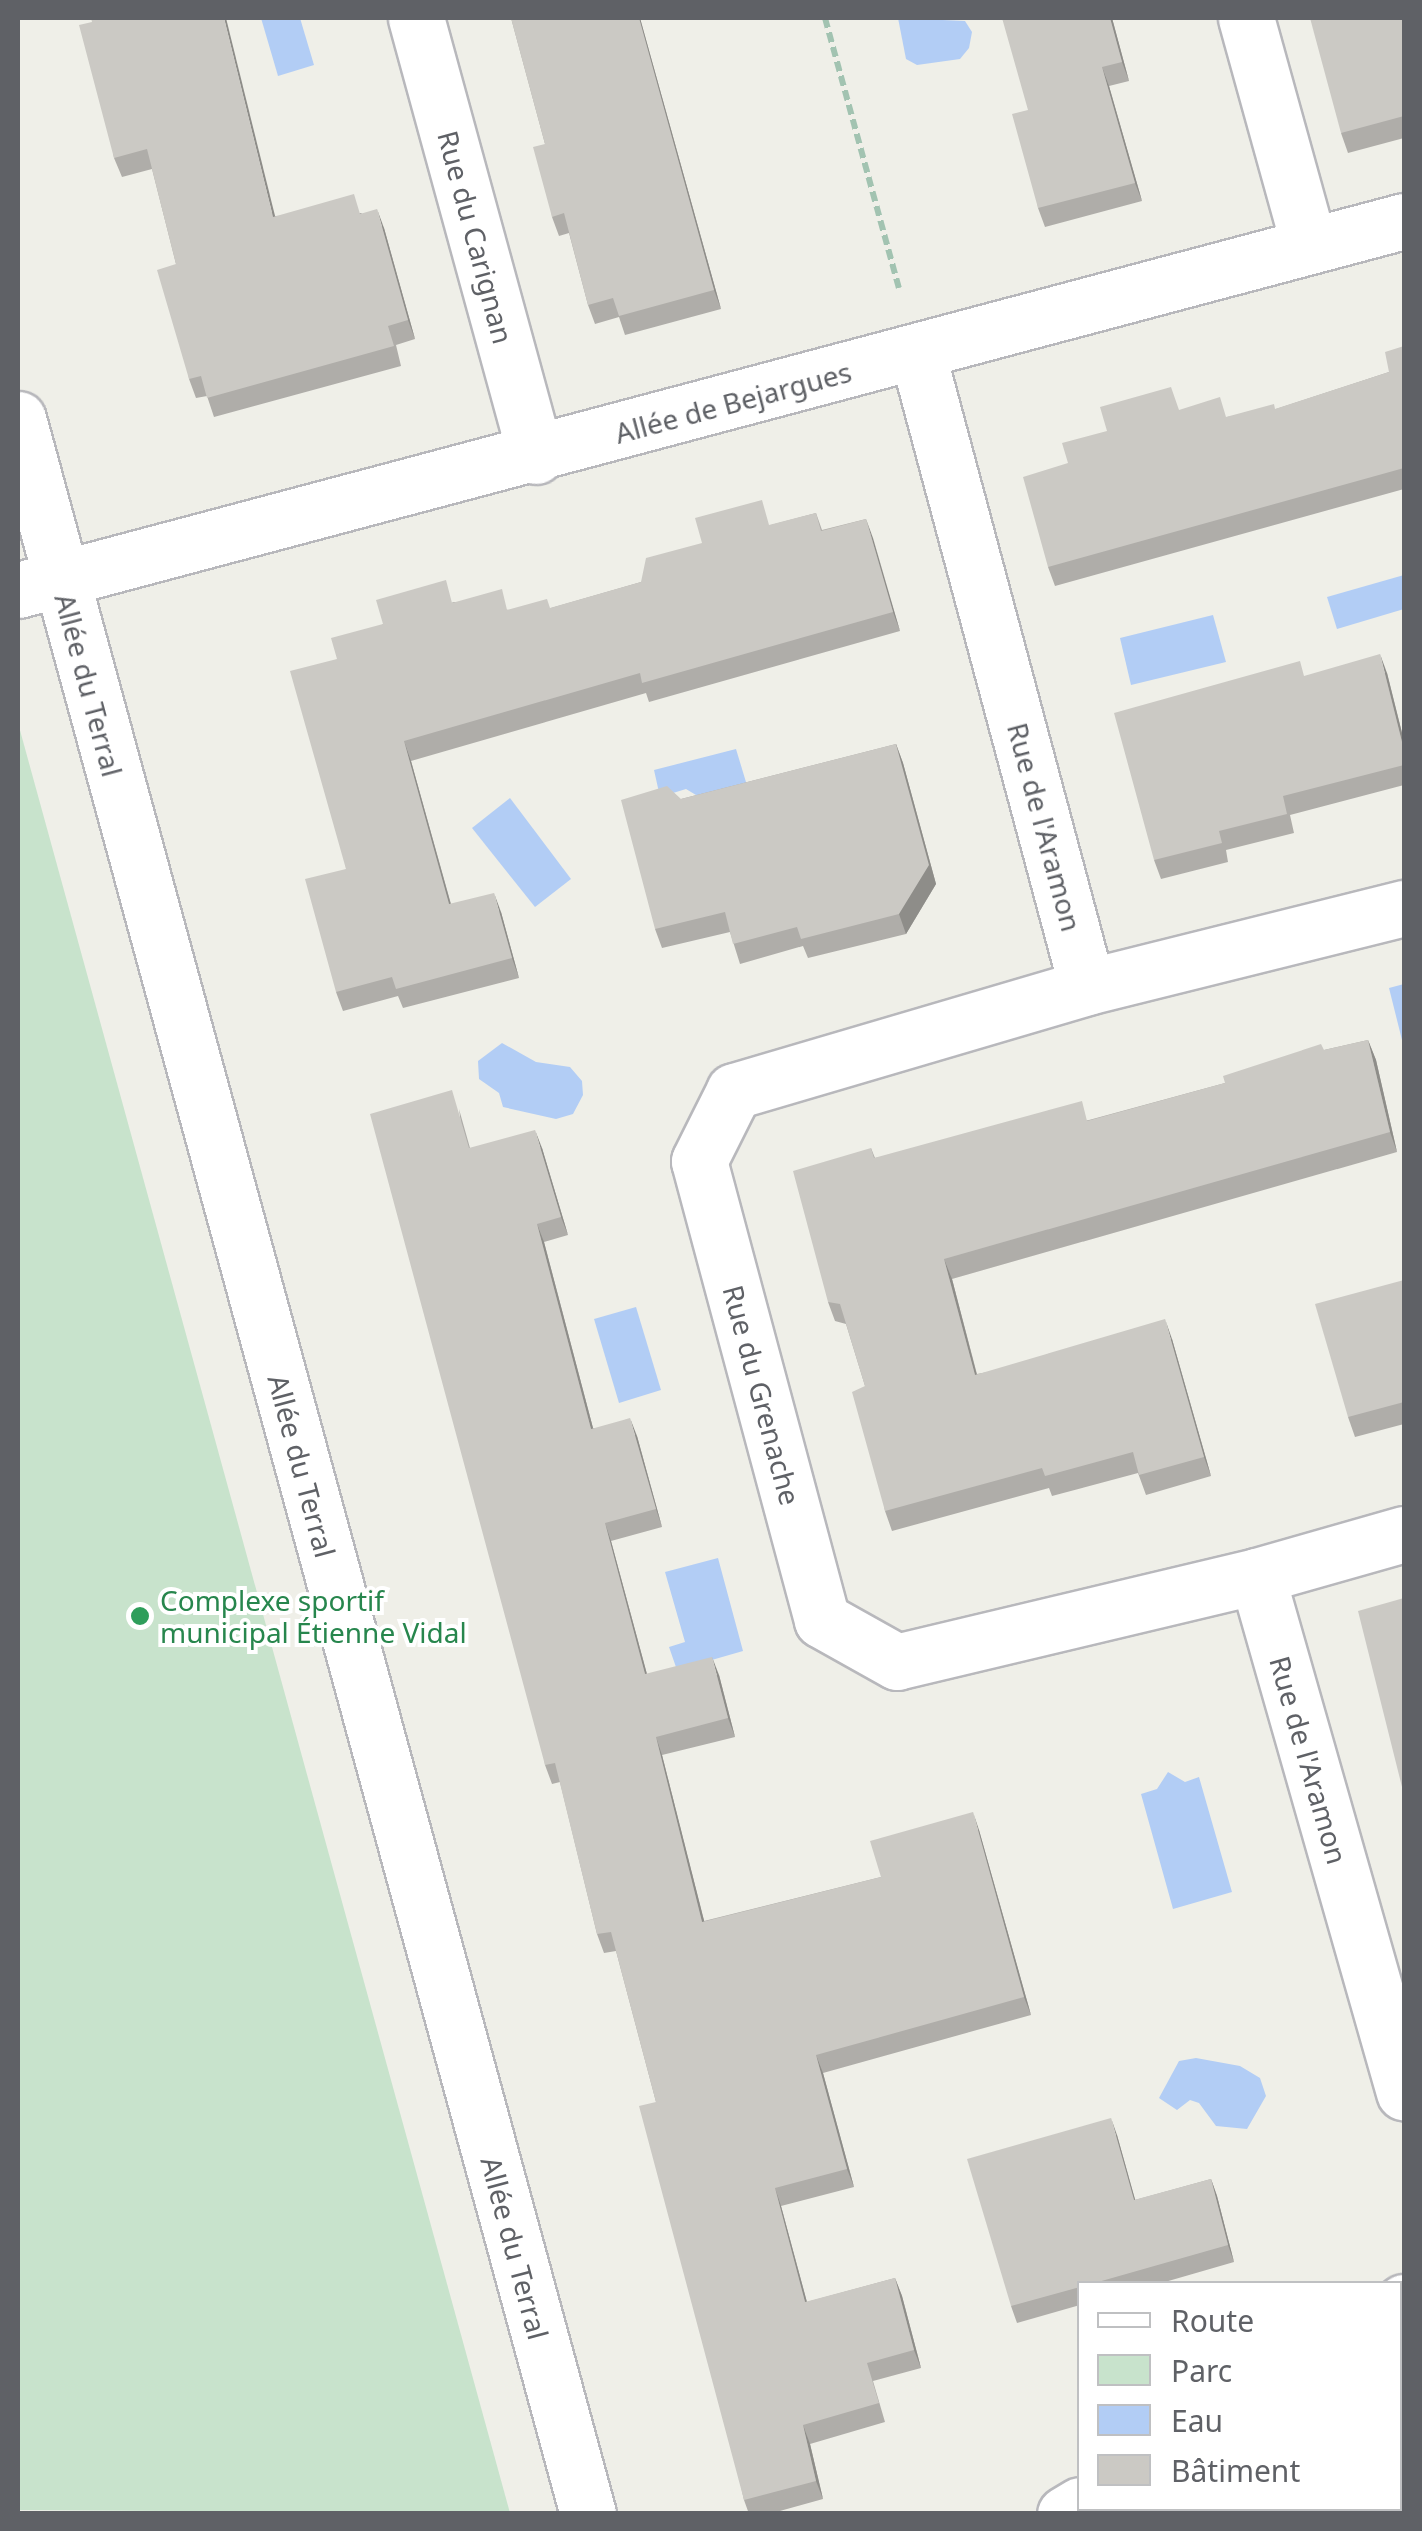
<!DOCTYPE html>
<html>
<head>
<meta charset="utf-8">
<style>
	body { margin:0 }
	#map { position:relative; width:1422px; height:2531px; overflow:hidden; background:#efefe8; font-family:"Noto Sans",sans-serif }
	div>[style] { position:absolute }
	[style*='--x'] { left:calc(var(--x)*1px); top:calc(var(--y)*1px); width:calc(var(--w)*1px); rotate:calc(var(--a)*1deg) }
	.green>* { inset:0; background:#c8e3cc }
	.water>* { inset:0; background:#b2cdf5 }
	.path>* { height:6px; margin-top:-3px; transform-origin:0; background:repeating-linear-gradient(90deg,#a2c3b1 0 10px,transparent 0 15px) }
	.roads { filter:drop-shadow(2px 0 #b8b8bc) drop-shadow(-2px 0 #b8b8bc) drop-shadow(0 2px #b8b8bc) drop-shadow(0 -2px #b8b8bc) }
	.minor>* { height:55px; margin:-27.5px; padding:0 27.5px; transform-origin:27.5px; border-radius:27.5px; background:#fff }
	.wall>* { inset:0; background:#afada9 }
	.shaded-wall>* { inset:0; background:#8e8d89 }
	.building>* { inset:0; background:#cbc9c4 }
	.dots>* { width:28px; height:28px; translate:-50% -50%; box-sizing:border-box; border:5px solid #fff; border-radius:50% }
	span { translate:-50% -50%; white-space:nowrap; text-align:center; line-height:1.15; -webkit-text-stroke:8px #fff; paint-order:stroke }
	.street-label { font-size:28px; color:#5f6166 }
	.leisure-label { font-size:28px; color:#27864d }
	.left { translate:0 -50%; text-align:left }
	.frame { position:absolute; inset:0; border:20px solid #5f6166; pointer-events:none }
	.legend { position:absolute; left:1077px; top:2281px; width:325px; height:230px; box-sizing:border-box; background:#fff; border:2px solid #bfc0c2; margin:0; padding:12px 18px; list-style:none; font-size:30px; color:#5f6166 }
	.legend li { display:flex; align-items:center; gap:20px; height:50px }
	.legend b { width:50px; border:2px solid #bfc0c2 }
</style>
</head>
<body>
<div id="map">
	<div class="green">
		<div style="clip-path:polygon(18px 723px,510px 2513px,18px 2510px)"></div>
	</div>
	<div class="water">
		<div style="clip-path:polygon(261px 18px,300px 18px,314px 65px,278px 76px)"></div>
		<div style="clip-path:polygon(898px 18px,965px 21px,972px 32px,969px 48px,960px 59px,917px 65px,906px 59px)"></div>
		<div style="clip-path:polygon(1404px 575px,1404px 609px,1337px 629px,1327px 597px)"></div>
		<div style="clip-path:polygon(1213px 615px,1226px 662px,1131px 685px,1120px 638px)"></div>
		<div style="clip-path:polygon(736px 749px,749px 792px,706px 801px,686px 789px,660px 797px,654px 770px)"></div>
		<div style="clip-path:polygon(510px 798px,571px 879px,535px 907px,472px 828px)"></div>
		<div style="clip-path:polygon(1404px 984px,1404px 1048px,1389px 988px)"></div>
		<div style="clip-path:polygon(502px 1043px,536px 1062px,570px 1067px,582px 1081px,583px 1095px,573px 1114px,556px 1119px,503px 1107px,499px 1093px,479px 1079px,478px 1061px)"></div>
		<div style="clip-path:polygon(636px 1307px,661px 1390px,619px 1403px,594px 1319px)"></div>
		<div style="clip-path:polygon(718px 1558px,743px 1651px,677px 1670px,669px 1647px,685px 1642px,665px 1572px)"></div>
		<div style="clip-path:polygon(1168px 1772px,1185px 1782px,1199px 1777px,1232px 1892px,1173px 1909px,1141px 1794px,1157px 1789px)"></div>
		<div style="clip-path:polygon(1196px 2058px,1240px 2066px,1260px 2078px,1266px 2096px,1247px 2129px,1216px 2126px,1199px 2103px,1190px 2100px,1177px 2110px,1159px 2098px,1179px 2061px)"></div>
	</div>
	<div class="path">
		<div style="--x:825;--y:18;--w:280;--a:74.7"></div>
	</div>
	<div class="roads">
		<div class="minor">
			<div style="--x:416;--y:18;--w:454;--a:74.7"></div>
			<div style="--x:1246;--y:18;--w:236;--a:74.5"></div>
			<div style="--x:917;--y:352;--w:657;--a:75.01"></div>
			<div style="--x:18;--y:419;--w:2171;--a:74.78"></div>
			<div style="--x:18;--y:590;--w:1434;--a:-14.91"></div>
			<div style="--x:1404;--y:1534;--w:153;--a:164.1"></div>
			<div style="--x:1257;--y:1576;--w:537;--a:74.1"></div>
			<div style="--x:1257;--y:1576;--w:370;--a:166.6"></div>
			<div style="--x:897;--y:1662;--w:86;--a:-150.8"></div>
			<div style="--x:822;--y:1620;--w:475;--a:-105"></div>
			<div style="--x:699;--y:1161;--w:78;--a:-63.4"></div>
			<div style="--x:734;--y:1091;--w:368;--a:-16.4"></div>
			<div style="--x:1087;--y:987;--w:327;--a:-14"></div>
			<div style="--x:1400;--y:2305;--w:5;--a:-37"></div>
			<div style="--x:1230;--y:2508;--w:7;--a:63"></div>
			<div style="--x:1065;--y:2514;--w:17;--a:-31"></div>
		</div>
	</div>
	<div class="wall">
		<div style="clip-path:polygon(511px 18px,640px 18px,721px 309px,625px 335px,619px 317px,595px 324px,588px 305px,569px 233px,559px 236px,552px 217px,545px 144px)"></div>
		<div style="clip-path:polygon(1112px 18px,1129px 81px,1109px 86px,1142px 201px,1045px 227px,1038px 208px,1028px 110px)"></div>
		<div style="clip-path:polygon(1404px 18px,1404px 138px,1348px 153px,1341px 133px)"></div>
		<div style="clip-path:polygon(92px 22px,275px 216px,361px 213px,384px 228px,415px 339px,396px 345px,401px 366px,214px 417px,207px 396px,196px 398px,189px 379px,176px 264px,152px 169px,122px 177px,114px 158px)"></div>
		<div style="clip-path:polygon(1404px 346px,1404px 489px,1055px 586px,1048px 567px,1068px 463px,1227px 417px,1276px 409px,1389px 372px)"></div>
		<div style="clip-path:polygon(816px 513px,822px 530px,866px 519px,900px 631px,649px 702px,646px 693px,411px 761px,451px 904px,501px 912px,519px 978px,403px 1008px,398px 996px,343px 1011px,336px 992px,346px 869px,337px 659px,383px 624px,454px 602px,509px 610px,551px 608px,641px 582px,771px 525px)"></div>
		<div style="clip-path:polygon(1387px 673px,1404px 741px,1404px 785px,1290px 815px,1294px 833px,1226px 850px,1228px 862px,1161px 879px,1154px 860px,1305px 676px)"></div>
		<div style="clip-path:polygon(896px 744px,903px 763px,936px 884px,906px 934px,808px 958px,803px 946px,740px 964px,730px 932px,662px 948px,655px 929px,681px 799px)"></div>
		<div style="clip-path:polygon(1368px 1040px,1376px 1060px,1397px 1152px,952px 1279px,977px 1374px,1172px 1339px,1211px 1476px,1146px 1495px,1138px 1473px,1052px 1496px,1049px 1488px,892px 1531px,885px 1511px,865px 1386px,846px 1324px,835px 1321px,828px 1302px,871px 1148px,875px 1158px,1089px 1120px,1225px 1083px,1324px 1050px)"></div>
		<div style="clip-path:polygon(459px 1109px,470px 1148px,542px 1148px,568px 1235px,544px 1242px,593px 1428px,637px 1436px,662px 1527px,611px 1541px,647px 1674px,719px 1675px,735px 1737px,662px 1755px,704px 1921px,881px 1877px,979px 1830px,1031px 2015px,823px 2073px,854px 2187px,781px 2206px,807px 2302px,895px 2278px,902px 2296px,921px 2368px,873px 2381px,885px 2422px,810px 2444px,823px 2499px,769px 2514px,749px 2514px,744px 2500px,656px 2102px,616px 1951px,604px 1953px,597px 1934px,560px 1782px,552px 1784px,545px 1765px)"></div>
		<div style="clip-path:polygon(1404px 1280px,1404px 1424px,1355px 1437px,1348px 1417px)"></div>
		<div style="clip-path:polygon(1117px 2135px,1135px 2200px,1211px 2179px,1217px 2196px,1234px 2262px,1158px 2284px,1080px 2284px,1080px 2305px,1017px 2323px,1011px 2306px)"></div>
	</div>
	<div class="shaded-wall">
		<div style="clip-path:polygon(224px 18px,226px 18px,280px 236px,273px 217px)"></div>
		<div style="clip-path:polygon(639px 18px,640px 18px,721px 309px,714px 290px)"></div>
		<div style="clip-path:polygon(1110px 18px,1112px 18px,1129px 81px,1122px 62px)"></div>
		<div style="clip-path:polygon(1102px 67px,1109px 86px,1142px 201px,1135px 183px)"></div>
		<div style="clip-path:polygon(377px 209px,384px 228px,415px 339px,408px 320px)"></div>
		<div style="clip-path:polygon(866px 519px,873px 538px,900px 631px,893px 612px)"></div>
		<div style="clip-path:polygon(1380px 654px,1387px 673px,1404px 741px,1404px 750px)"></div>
		<div style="clip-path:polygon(404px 741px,411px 761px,456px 923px,449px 904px)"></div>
		<div style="clip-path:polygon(896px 744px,903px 763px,936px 884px,906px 934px,899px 914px)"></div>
		<div style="clip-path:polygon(494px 893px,501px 912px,519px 978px,512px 958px)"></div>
		<div style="clip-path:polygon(1368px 1040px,1376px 1060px,1397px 1152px,1390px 1132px)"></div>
		<div style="clip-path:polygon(535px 1130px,542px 1148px,568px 1235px,561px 1217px)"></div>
		<div style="clip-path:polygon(537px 1224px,544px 1242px,598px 1447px,591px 1429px)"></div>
		<div style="clip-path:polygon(944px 1259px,952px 1279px,982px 1395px,975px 1375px)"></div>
		<div style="clip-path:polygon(1165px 1319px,1172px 1339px,1211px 1476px,1204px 1457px)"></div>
		<div style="clip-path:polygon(630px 1418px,637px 1436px,662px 1527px,656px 1509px)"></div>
		<div style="clip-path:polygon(605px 1523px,611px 1541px,652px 1693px,645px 1674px)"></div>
		<div style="clip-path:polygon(712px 1657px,719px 1675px,735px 1737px,728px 1718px)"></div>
		<div style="clip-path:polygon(656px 1737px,662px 1755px,709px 1940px,702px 1922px)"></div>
		<div style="clip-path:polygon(973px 1812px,979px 1830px,1031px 2015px,1024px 1997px)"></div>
		<div style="clip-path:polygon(816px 2055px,823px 2073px,854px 2187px,847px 2169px)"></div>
		<div style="clip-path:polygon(1111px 2118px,1117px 2135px,1140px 2217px,1134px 2200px)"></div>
		<div style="clip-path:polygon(1211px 2179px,1217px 2196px,1234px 2262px,1228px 2245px)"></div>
		<div style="clip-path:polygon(775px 2188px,781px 2206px,812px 2321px,805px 2302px)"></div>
		<div style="clip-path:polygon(895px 2278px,902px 2296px,921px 2368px,914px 2350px)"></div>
		<div style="clip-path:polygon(803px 2425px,810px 2444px,823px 2499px,816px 2481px)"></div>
	</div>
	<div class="building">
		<div style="clip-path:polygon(91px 18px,224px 18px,273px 217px,354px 194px,360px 214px,377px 209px,408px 320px,388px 326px,394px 346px,207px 398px,201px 376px,189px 379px,157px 270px,176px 264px,147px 149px,114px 158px,79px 25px,92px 22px)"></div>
		<div style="clip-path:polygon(511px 18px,639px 18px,714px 290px,619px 316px,613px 298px,588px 305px,564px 213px,552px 217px,533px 147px,545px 144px)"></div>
		<div style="clip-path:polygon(1002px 18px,1110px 18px,1122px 62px,1102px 67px,1135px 183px,1038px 208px,1012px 114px,1028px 110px)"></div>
		<div style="clip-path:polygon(1310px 18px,1404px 18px,1404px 116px,1341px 133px)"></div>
		<div style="clip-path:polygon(1404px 346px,1404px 468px,1048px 567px,1023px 477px,1068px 463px,1062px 443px,1107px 431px,1100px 407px,1171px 387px,1179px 410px,1220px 397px,1226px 417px,1274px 404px,1275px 409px,1389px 372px,1385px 352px)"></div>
		<div style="clip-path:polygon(762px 500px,769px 525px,816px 513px,821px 531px,866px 519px,893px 612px,642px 683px,640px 673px,404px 741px,449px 904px,494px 893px,512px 958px,396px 989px,392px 977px,336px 992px,305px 879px,346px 869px,290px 671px,337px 659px,331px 638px,383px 624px,376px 600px,446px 580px,452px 603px,502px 589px,507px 610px,547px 599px,550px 608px,641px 582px,646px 558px,702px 543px,695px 518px)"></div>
		<div style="clip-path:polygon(1380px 654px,1404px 750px,1404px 765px,1283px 796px,1287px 814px,1219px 831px,1222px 843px,1154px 860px,1114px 713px,1300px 661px,1304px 676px)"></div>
		<div style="clip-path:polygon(896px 744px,929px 865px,899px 914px,801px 939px,797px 927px,733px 944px,725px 912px,655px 929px,621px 800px,667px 786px,681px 799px)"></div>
		<div style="clip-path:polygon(1368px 1040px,1390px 1132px,944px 1259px,975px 1375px,1165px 1319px,1204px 1457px,1139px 1475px,1133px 1452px,1045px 1476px,1042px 1468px,885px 1511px,852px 1392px,865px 1386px,840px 1304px,828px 1302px,793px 1171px,871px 1148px,874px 1158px,1082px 1101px,1087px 1121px,1225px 1083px,1223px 1076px,1321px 1044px,1324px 1050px)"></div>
		<div style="clip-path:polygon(452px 1090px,469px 1148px,535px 1130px,561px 1217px,537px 1224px,591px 1429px,630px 1418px,656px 1509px,605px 1523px,645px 1674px,712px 1657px,728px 1718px,656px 1737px,702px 1922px,881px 1877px,870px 1841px,973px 1812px,1024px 1997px,816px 2055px,847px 2169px,775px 2188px,805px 2302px,895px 2278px,914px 2350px,867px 2363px,879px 2403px,803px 2425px,816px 2481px,744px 2500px,639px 2106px,656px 2102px,611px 1932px,597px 1934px,555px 1763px,545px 1765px,370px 1114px)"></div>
		<div style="clip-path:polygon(1404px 1280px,1404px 1402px,1348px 1417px,1315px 1304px)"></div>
		<div style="clip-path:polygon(1404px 1598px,1404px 1795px,1358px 1611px)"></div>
		<div style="clip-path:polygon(1111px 2118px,1134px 2200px,1211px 2179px,1228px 2245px,1091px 2284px,1080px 2284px,1080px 2287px,1011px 2306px,967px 2159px)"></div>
		<div style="clip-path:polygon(1404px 2503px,1404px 2514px,1387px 2514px,1396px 2508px,1400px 2508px,1400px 2506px)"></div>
	</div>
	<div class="dots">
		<div style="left:140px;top:1616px;background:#2e9e5b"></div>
	</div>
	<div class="street-label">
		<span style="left:476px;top:237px;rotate:75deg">Rue du Carignan</span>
		<span style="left:733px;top:402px;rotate:-15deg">Allée de Bejargues</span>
		<span style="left:89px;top:685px;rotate:75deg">Allée du Terral</span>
		<span style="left:1045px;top:827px;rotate:75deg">Rue de l'Aramon</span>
		<span style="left:762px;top:1395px;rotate:75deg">Rue du Grenache</span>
		<span style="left:302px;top:1466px;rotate:75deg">Allée du Terral</span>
		<span style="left:1309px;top:1760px;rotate:74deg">Rue de l'Aramon</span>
		<span style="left:515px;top:2248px;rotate:75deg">Allée du Terral</span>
	</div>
	<div class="leisure-label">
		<span class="left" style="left:160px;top:1616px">Complexe sportif<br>municipal Étienne Vidal</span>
	</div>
	<div class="frame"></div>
	<ul class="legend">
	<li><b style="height:12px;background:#fff"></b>Route</li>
	<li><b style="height:28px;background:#c8e3cc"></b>Parc</li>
	<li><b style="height:28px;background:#b2cdf5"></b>Eau</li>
	<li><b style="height:28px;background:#cbc9c4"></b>Bâtiment</li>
	</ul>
</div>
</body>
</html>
